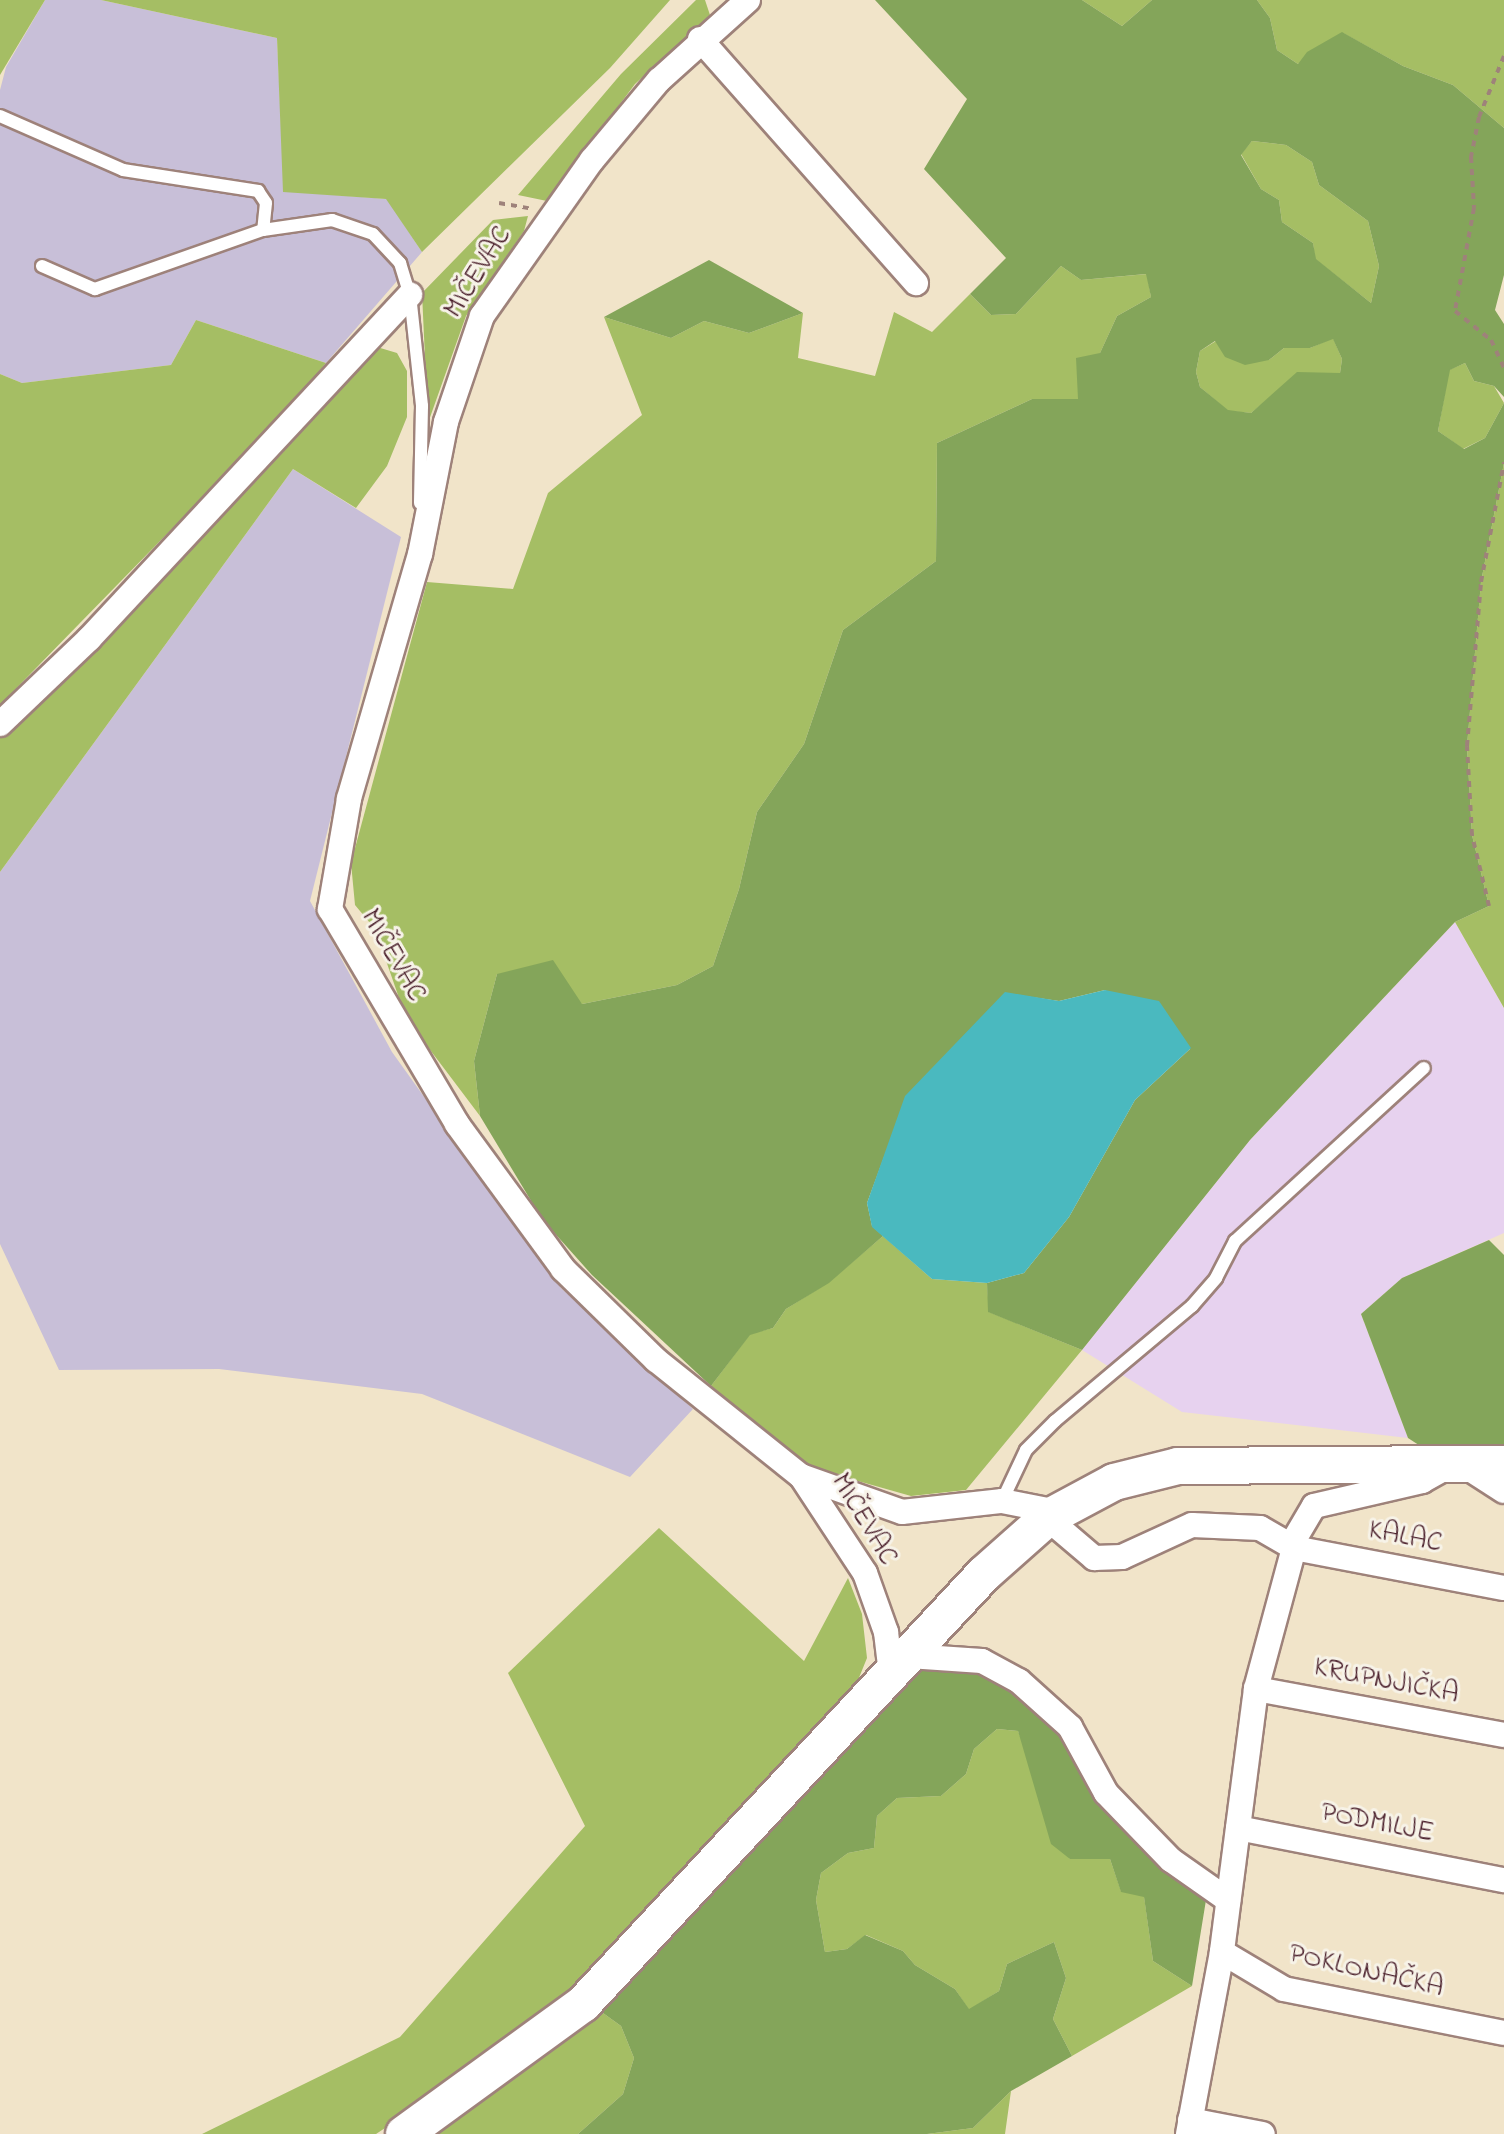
<!DOCTYPE html>
<html>
<head>
<meta charset="utf-8">
<style>
	body { margin:0 }
	#map { position:relative; width:1504px; height:2134px; overflow:hidden; background:#f1e4c9; font-family:"Indie Flower",sans-serif }
	div>[style] { position:absolute }
	[style*='--x'] { left:calc(var(--x)*1px); top:calc(var(--y)*1px); width:calc(var(--w)*1px); rotate:calc(var(--a)*1deg) }
	.built>* { inset:0; background:#e7d2ef }
	.industrial>* { inset:0; background:#c8bfd8 }
	.green>* { inset:0; background:#a5be64 }
	.forest>* { inset:0; background:#84a55a }
	.water>* { inset:0; background:#4ab9bf }
	.path>* { height:4px; margin-top:-2px; transform-origin:0; background:repeating-linear-gradient(90deg,#9e827a 0 6px,transparent 0 12px) }
	.roads { filter:drop-shadow(2px 0 #9e827a) drop-shadow(-2px 0 #9e827a) drop-shadow(0 2px #9e827a) drop-shadow(0 -2px #9e827a) }
	.service>* { height:12px; margin:-6px; padding:0 6px; transform-origin:6px; border-radius:6px; background:#fff }
	.minor>* { height:24px; margin:-12px; padding:0 12px; transform-origin:12px; border-radius:12px; background:#fff }
	.primary>* { height:36px; margin:-18px; padding:0 18px; transform-origin:18px; border-radius:18px; background:#fff }
	span { translate:-50% -50%; white-space:nowrap; text-align:center; line-height:1.15; -webkit-text-stroke:6px #f7f3e8; paint-order:stroke }
	.street-label { font-size:28px; color:#4a1f2b }
</style>
</head>
<body>
<div id="map">
	<div class="built">
		<div style="clip-path:polygon(1455px 922px,1504px 1008px,1504px 1233px,1402px 1278px,1361px 1314px,1408px 1438px,1182px 1412px,1082px 1350px,1250px 1140px)"></div>
	</div>
	<div class="industrial">
		<div style="clip-path:polygon(45px 0,101px 0,277px 38px,284px 191px,387px 199px,422px 252px,326px 363px,196px 320px,171px 365px,22px 383px,0 374px,0 90px,6px 67px)"></div>
		<div style="clip-path:polygon(293px 469px,401px 537px,310px 901px,392px 1052px,561px 1288px,693px 1409px,630px 1477px,422px 1394px,219px 1369px,59px 1370px,0 1244px,0 872px)"></div>
	</div>
	<div class="green">
		<div style="clip-path:polygon(0 0,45px 0,0 75px)"></div>
		<div style="clip-path:polygon(101px 0,670px 0,610px 68px,422px 252px,386px 199px,283px 192px,277px 38px)"></div>
		<div style="clip-path:polygon(696px 0,705px 0,710px 15px,635px 84px,547px 201px,518px 195px,621px 74px)"></div>
		<div style="clip-path:polygon(1082px 0,1152px 0,1122px 26px)"></div>
		<div style="clip-path:polygon(1257px 0,1504px 0,1504px 128px,1453px 85px,1403px 66px,1343px 33px,1298px 64px,1277px 50px,1270px 18px)"></div>
		<div style="clip-path:polygon(1252px 141px,1286px 145px,1312px 162px,1319px 185px,1368px 221px,1379px 266px,1371px 303px,1315px 259px,1313px 243px,1282px 222px,1279px 200px,1261px 189px,1241px 154px)"></div>
		<div style="clip-path:polygon(528px 216px,524px 231px,466px 316px,428px 423px,422px 293px,493px 220px)"></div>
		<div style="clip-path:polygon(1061px 266px,1081px 280px,1147px 274px,1151px 297px,1117px 316px,1079px 399px,1032px 399px,937px 443px,936px 561px,843px 630px,804px 744px,757px 812px,739px 889px,713px 966px,677px 985px,582px 1004px,497px 974px,474px 1061px,480px 1116px,406px 1018px,375px 929px,355px 905px,351px 863px,427px 582px,513px 589px,548px 493px,642px 415px,604px 317px,671px 338px,704px 321px,749px 333px,803px 313px,798px 358px,875px 376px,894px 312px,932px 332px,970px 294px,991px 315px,1016px 314px)"></div>
		<div style="clip-path:polygon(196px 320px,326px 363px,280px 418px,0 705px,0 374px,22px 383px,171px 365px)"></div>
		<div style="clip-path:polygon(1333px 338px,1342px 359px,1340px 373px,1269px 398px,1251px 413px,1228px 411px,1200px 387px,1196px 372px,1200px 351px,1216px 341px,1269px 360px,1284px 348px,1310px 348px)"></div>
		<div style="clip-path:polygon(377px 347px,397px 353px,407px 371px,407px 417px,387px 466px,356px 508px,293px 469px,0 872px,0 735px,77px 670px)"></div>
		<div style="clip-path:polygon(1465px 363px,1474px 381px,1494px 386px,1504px 403px,1485px 438px,1463px 449px,1438px 431px,1449px 370px)"></div>
		<div style="clip-path:polygon(1504px 463px,1504px 1008px,1455px 922px,1489px 906px,1472px 835px,1467px 746px,1481px 582px)"></div>
		<div style="clip-path:polygon(883px 1236px,932px 1279px,987px 1283px,989px 1312px,1082px 1350px,966px 1490px,911px 1496px,805px 1466px,711px 1386px,750px 1334px,773px 1328px,786px 1309px,829px 1282px)"></div>
		<div style="clip-path:polygon(659px 1528px,804px 1661px,848px 1578px,862px 1614px,867px 1658px,852px 1695px,568px 1997px,474px 2069px,376px 2134px,202px 2134px,400px 2037px,585px 1826px,508px 1673px)"></div>
		<div style="clip-path:polygon(997px 1729px,1018px 1731px,1070px 1859px,1110px 1859px,1121px 1891px,1144px 1896px,1153px 1961px,1192px 1986px,1072px 2056px,1053px 2019px,1066px 1978px,1054px 1942px,1007px 1964px,999px 1991px,969px 2010px,955px 1989px,915px 1965px,903px 1951px,866px 1935px,847px 1949px,825px 1952px,816px 1900px,821px 1873px,848px 1853px,874px 1848px,877px 1816px,897px 1798px,941px 1796px,966px 1774px,974px 1749px)"></div>
		<div style="clip-path:polygon(596px 2008px,621px 2026px,634px 2058px,623px 2094px,578px 2134px,429px 2134px,525px 2069px)"></div>
		<div style="clip-path:polygon(1011px 2091px,1005px 2134px,927px 2134px,973px 2128px)"></div>
	</div>
	<div class="forest">
		<div style="clip-path:polygon(evenodd,875px 0,1082px 0,1122px 26px,1152px 0,1257px 0,1270px 18px,1277px 50px,1298px 64px,1307px 52px,1342px 32px,1403px 66px,1453px 85px,1504px 128px,1504px 275px,1495px 310px,1504px 324px,1504px 397px,1494px 386px,1474px 381px,1465px 363px,1450px 370px,1438px 431px,1464px 449px,1485px 438px,1504px 403px,1504px 463px,1481px 582px,1467px 746px,1472px 835px,1489px 906px,1455px 922px,1250px 1140px,1082px 1350px,988px 1312px,987px 1283px,1024px 1273px,1069px 1217px,1135px 1100px,1190px 1049px,1105px 990px,1059px 1001px,1005px 993px,884px 1157px,867px 1203px,872px 1226px,883px 1236px,829px 1283px,786px 1309px,773px 1328px,750px 1335px,711px 1386px,592px 1275px,542px 1219px,480px 1116px,474px 1061px,497px 974px,553px 960px,582px 1004px,677px 985px,713px 966px,739px 889px,757px 812px,804px 744px,843px 630px,936px 561px,937px 443px,1032px 399px,1078px 399px,1076px 358px,1100px 353px,1117px 316px,1151px 297px,1146px 274px,1081px 280px,1061px 266px,1016px 314px,991px 315px,970px 294px,1006px 258px,924px 169px,967px 99px,875px 0,1252px 141px,1286px 145px,1312px 162px,1319px 185px,1368px 221px,1379px 266px,1371px 303px,1316px 259px,1313px 243px,1282px 222px,1279px 200px,1261px 189px,1241px 155px,1252px 141px,875px 0,1333px 339px,1342px 359px,1340px 373px,1297px 372px,1251px 413px,1228px 410px,1200px 387px,1196px 372px,1200px 351px,1215px 341px,1225px 357px,1245px 365px,1269px 360px,1284px 348px,1310px 348px,1333px 339px)"></div>
		<div style="clip-path:polygon(709px 260px,803px 313px,749px 333px,704px 321px,671px 338px,604px 317px)"></div>
		<div style="clip-path:polygon(1489px 1240px,1504px 1255px,1504px 1453px,1428px 1451px,1408px 1438px,1361px 1314px,1402px 1278px)"></div>
		<div style="clip-path:polygon(933px 1667px,994px 1674px,1072px 1744px,1167px 1869px,1206px 1900px,1192px 1986px,1153px 1961px,1144px 1897px,1121px 1892px,1110px 1859px,1070px 1859px,1051px 1844px,1018px 1731px,997px 1729px,974px 1749px,966px 1774px,941px 1796px,897px 1798px,877px 1816px,874px 1848px,848px 1853px,821px 1873px,816px 1900px,825px 1952px,847px 1949px,865px 1935px,903px 1951px,915px 1965px,955px 1989px,969px 2009px,999px 1991px,1007px 1964px,1054px 1942px,1066px 1978px,1053px 2019px,1072px 2056px,1011px 2091px,973px 2128px,927px 2134px,578px 2134px,623px 2094px,634px 2058px,621px 2026px,596px 2008px,902px 1677px)"></div>
	</div>
	<div class="water">
		<div style="clip-path:polygon(1105px 990px,1159px 1001px,1191px 1048px,1135px 1100px,1069px 1217px,1024px 1273px,987px 1283px,932px 1279px,872px 1227px,867px 1203px,905px 1096px,1005px 992px,1059px 1001px)"></div>
	</div>
	<div class="path">
		<div style="--x:1504;--y:56;--w:66;--a:112.3"></div>
		<div style="--x:1479;--y:117;--w:41;--a:101.3"></div>
		<div style="--x:1471;--y:157;--w:51;--a:86.6"></div>
		<div style="--x:1474;--y:208;--w:105;--a:100.5"></div>
		<div style="--x:1455;--y:311;--w:46;--a:38.9"></div>
		<div style="--x:1491;--y:340;--w:31;--a:65"></div>
		<div style="--x:499;--y:203;--w:34;--a:10"></div>
		<div style="--x:1489;--y:906;--w:73;--a:-103.5"></div>
		<div style="--x:1472;--y:835;--w:89;--a:-93.2"></div>
		<div style="--x:1467;--y:746;--w:165;--a:-85.1"></div>
		<div style="--x:1481;--y:582;--w:122;--a:-79.1"></div>
	</div>
	<div class="roads">
		<div class="service">
			<div style="--x:0;--y:116;--w:134;--a:23.7"></div>
			<div style="--x:123;--y:170;--w:137;--a:8.8"></div>
			<div style="--x:258;--y:191;--w:14;--a:56"></div>
			<div style="--x:266;--y:203;--w:27;--a:96"></div>
			<div style="--x:263;--y:230;--w:70;--a:-8.2"></div>
			<div style="--x:332;--y:220;--w:43;--a:18.9"></div>
			<div style="--x:373;--y:234;--w:40;--a:47"></div>
			<div style="--x:400;--y:263;--w:34;--a:73"></div>
			<div style="--x:410;--y:295;--w:112;--a:83.8"></div>
			<div style="--x:422;--y:406;--w:97;--a:91.2"></div>
			<div style="--x:42;--y:266;--w:58;--a:23.5"></div>
			<div style="--x:95;--y:289;--w:178;--a:-19.4"></div>
			<div style="--x:1002;--y:1501;--w:56;--a:-64.8"></div>
			<div style="--x:1026;--y:1450;--w:41;--a:-45"></div>
			<div style="--x:1055;--y:1421;--w:179;--a:-40"></div>
			<div style="--x:1192;--y:1306;--w:37;--a:-49"></div>
			<div style="--x:1216;--y:1278;--w:42;--a:-62.8"></div>
			<div style="--x:1235;--y:1241;--w:256;--a:-42.5"></div>
		</div>
		<div class="minor">
			<div style="--x:748;--y:0;--w:120;--a:138"></div>
			<div style="--x:659;--y:80;--w:104;--a:129.9"></div>
			<div style="--x:592;--y:160;--w:191;--a:125.2"></div>
			<div style="--x:482;--y:316;--w:112;--a:108.8"></div>
			<div style="--x:446;--y:422;--w:135;--a:101.1"></div>
			<div style="--x:420;--y:554;--w:255;--a:106.2"></div>
			<div style="--x:349;--y:799;--w:112;--a:99.8"></div>
			<div style="--x:330;--y:909;--w:250;--a:59.4"></div>
			<div style="--x:457;--y:1124;--w:180;--a:53.8"></div>
			<div style="--x:563;--y:1269;--w:130;--a:44.4"></div>
			<div style="--x:656;--y:1360;--w:186;--a:38.7"></div>
			<div style="--x:801;--y:1476;--w:116;--a:56.6"></div>
			<div style="--x:865;--y:1573;--w:63;--a:70.4"></div>
			<div style="--x:886;--y:1632;--w:42;--a:83.2"></div>
			<div style="--x:700;--y:39;--w:326;--a:48.5"></div>
			<div style="--x:0;--y:724;--w:123;--a:-43.7"></div>
			<div style="--x:89;--y:639;--w:471;--a:-47"></div>
			<div style="--x:1465;--y:1466;--w:46;--a:32.7"></div>
			<div style="--x:801;--y:1476;--w:107;--a:19.6"></div>
			<div style="--x:902;--y:1512;--w:101;--a:-6.3"></div>
			<div style="--x:1002;--y:1501;--w:57;--a:11.1"></div>
			<div style="--x:1047;--y:1518;--w:62;--a:40.4"></div>
			<div style="--x:1094;--y:1558;--w:28;--a:-2"></div>
			<div style="--x:1122;--y:1557;--w:77;--a:-24.6"></div>
			<div style="--x:1192;--y:1525;--w:68;--a:2.5"></div>
			<div style="--x:1260;--y:1528;--w:39;--a:30"></div>
			<div style="--x:1294;--y:1548;--w:146;--a:105.1"></div>
			<div style="--x:1256;--y:1689;--w:265;--a:97.4"></div>
			<div style="--x:1222;--y:1952;--w:185;--a:100.6"></div>
			<div style="--x:1291;--y:1545;--w:45;--a:-59.5"></div>
			<div style="--x:1314;--y:1506;--w:111;--a:-13"></div>
			<div style="--x:1422;--y:1481;--w:23;--a:-29"></div>
			<div style="--x:1294;--y:1548;--w:214;--a:10.8"></div>
			<div style="--x:909;--y:1656;--w:73;--a:3.9"></div>
			<div style="--x:982;--y:1661;--w:42;--a:28.4"></div>
			<div style="--x:1019;--y:1681;--w:69;--a:42"></div>
			<div style="--x:1070;--y:1727;--w:75;--a:61.4"></div>
			<div style="--x:1106;--y:1793;--w:93;--a:45.9"></div>
			<div style="--x:1171;--y:1860;--w:70;--a:35.1"></div>
			<div style="--x:1256;--y:1689;--w:252;--a:10.5"></div>
			<div style="--x:1238;--y:1828;--w:271;--a:11.1"></div>
			<div style="--x:1222;--y:1952;--w:72;--a:30.8"></div>
			<div style="--x:1284;--y:1989;--w:224;--a:11.3"></div>
			<div style="--x:1190;--y:2120;--w:74;--a:10.9"></div>
		</div>
		<div class="primary">
			<div style="--x:404;--y:2134;--w:221;--a:-36"></div>
			<div style="--x:583;--y:2004;--w:588;--a:-47"></div>
			<div style="--x:984;--y:1574;--w:84;--a:-41.6"></div>
			<div style="--x:1047;--y:1518;--w:76;--a:-28.2"></div>
			<div style="--x:1114;--y:1482;--w:66;--a:-14"></div>
			<div style="--x:1178;--y:1466;--w:326;--a:-0.4"></div>
		</div>
	</div>
	<div class="street-label">
		<span style="left:479px;top:273px;rotate:-58deg">MIČEVAC</span>
		<span style="left:392px;top:956px;rotate:60deg">MIČEVAC</span>
		<span style="left:863px;top:1520px;rotate:59deg">MIČEVAC</span>
		<span style="left:1405px;top:1538px;rotate:11deg">KALAC</span>
		<span style="left:1386px;top:1682px;rotate:11deg">KRUPNJIČKA</span>
		<span style="left:1377px;top:1824px;rotate:11deg">PODMILJE</span>
		<span style="left:1366px;top:1972px;rotate:13deg">POKLONAČKA</span>
	</div>
</div>
</body>
</html>
